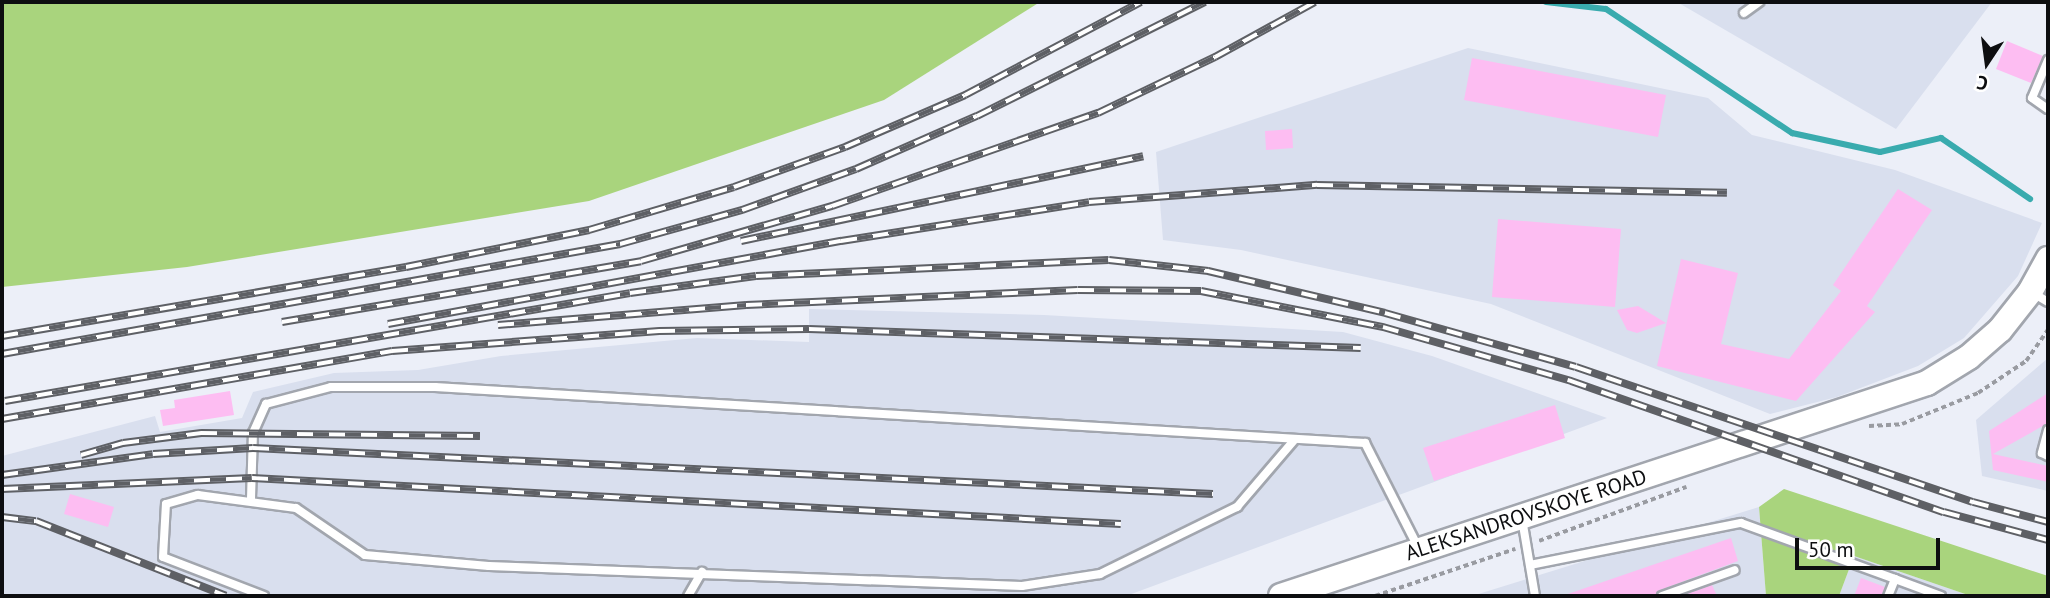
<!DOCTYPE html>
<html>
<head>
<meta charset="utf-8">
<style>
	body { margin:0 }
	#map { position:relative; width:2050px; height:598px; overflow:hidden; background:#eceff8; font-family:"PT Sans",sans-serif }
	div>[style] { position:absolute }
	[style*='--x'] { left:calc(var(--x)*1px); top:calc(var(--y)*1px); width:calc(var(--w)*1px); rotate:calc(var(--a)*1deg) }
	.built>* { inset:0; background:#d9dfee }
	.green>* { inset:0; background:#a9d47d }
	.stream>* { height:6px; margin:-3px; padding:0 3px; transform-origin:3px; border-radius:3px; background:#39abae }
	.building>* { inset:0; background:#fdbdf2 }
	.path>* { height:3.5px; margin-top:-1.75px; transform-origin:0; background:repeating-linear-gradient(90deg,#999ba1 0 5px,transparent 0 8.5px) }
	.roads { filter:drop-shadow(2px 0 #a2a6ae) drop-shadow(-2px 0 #a2a6ae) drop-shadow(0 2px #a2a6ae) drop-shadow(0 -2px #a2a6ae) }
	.service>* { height:8px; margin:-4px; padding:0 4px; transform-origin:4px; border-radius:4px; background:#fff }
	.primary>* { height:24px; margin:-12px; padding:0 12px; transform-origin:12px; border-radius:12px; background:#fff }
	.rail>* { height:8px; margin-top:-4px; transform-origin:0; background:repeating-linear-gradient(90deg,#fff 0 16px,#5e6065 0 32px); box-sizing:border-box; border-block:2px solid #5e6065 }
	span { translate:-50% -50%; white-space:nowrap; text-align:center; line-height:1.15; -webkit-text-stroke:5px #fff; paint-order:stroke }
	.street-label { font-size:21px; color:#0d0e10 }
	.frame { position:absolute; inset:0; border:4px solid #0d0e10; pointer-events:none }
	.north { position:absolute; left:1952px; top:28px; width:70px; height:70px; -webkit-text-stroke:5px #fff; paint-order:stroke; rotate:193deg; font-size:19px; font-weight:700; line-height:28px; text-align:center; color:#0d0e10 }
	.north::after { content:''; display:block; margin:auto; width:24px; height:32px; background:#0d0e10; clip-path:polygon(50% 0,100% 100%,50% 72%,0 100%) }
	.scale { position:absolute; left:1795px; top:538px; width:145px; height:32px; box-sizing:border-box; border:4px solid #0d0e10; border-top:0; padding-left:9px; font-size:21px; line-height:24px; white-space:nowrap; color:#0d0e10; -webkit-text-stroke:5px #fff; paint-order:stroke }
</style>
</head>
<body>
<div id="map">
	<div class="built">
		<div style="clip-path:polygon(1677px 2px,1992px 2px,1896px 129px)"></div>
		<div style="clip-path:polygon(1468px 48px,1708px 98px,1752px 135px,1895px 170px,2042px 223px,2018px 276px,1964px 338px,1918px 366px,1837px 397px,1770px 414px,1491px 304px,1241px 250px,1163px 240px,1156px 152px)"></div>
		<div style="clip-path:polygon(809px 309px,1044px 315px,1343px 332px,1432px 356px,1607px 418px,1126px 596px,2px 596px,2px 456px,155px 416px,160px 432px,242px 418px,253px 392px,334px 373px,418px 370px,501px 356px,697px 338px,809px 342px)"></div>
		<div style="clip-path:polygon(2048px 358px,2048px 491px,1982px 476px,1976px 420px)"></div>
		<div style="clip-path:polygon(1759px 507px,1766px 596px,1472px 596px)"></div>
		<div style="clip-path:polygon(1854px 556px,1971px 596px,1839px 596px)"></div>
	</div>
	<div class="green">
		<div style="clip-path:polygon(2px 2px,1040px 2px,884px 100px,589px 201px,187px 267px,2px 287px)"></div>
		<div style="clip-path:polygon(1784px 489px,2048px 576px,2048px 596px,1971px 596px,1854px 556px,1839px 596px,1766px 596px,1759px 507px)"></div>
	</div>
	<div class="stream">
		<div style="--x:1546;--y:2;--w:60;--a:6.7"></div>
		<div style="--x:1606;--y:9;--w:224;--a:33.7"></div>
		<div style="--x:1792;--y:133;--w:90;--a:12.2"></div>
		<div style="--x:1880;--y:152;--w:63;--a:-12.9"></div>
		<div style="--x:1941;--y:138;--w:108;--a:34.4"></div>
	</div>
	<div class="building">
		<div style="clip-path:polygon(2007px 41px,2043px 56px,2031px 83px,1996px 69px)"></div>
		<div style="clip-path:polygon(1472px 58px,1666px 95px,1658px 137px,1464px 100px)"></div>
		<div style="clip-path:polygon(1292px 129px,1293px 148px,1266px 150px,1265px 131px)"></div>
		<div style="clip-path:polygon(1898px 189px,1932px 210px,1867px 306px,1875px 312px,1796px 401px,1657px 366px,1681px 259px,1738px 273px,1721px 344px,1789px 359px,1841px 291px,1833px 285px)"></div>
		<div style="clip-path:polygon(1498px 219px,1621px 229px,1615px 307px,1492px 297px)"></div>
		<div style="clip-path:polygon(1638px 306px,1666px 323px,1637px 333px,1627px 330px,1617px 310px)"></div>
		<div style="clip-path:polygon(230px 391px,234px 415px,163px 426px,160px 410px,175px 408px,174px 400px)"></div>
		<div style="clip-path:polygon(2048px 393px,2048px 423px,1993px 454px,2048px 466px,2048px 482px,1993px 470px,1989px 431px)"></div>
		<div style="clip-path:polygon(1555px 405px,1565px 438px,1434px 481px,1423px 448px)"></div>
		<div style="clip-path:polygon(70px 494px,114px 507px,108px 527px,64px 514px)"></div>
		<div style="clip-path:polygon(1731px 538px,1738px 561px,1660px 590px,1656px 596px,1562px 596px)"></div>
		<div style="clip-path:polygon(1861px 578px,1885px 587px,1881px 596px,1854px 596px)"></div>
		<div style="clip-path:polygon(1712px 585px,1717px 596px,1681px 596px)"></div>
	</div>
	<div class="path">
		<div style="--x:1869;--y:426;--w:33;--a:-3"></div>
		<div style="--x:1902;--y:424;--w:82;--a:-22.2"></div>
		<div style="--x:1978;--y:393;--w:58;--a:-33.7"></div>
		<div style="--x:2026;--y:361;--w:38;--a:-55"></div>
		<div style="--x:1539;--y:541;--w:157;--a:-20.2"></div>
		<div style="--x:1375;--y:596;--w:148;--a:-18.6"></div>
	</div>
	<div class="roads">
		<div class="service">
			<div style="--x:1744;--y:13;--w:19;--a:-36"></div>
			<div style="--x:2048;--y:60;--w:41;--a:112.8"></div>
			<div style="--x:2032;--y:98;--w:19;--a:35"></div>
			<div style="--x:2033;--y:293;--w:17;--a:31"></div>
			<div style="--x:2048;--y:430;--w:24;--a:105"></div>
			<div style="--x:2042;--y:453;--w:7;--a:27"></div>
			<div style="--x:251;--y:499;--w:66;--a:-88.3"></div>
			<div style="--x:253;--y:433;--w:32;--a:-66"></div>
			<div style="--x:266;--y:404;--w:67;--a:-14.7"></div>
			<div style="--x:331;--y:387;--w:104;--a:0"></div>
			<div style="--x:435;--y:387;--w:932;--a:3.45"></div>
			<div style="--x:1365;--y:443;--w:117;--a:63"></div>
			<div style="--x:1522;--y:519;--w:78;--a:80.4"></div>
			<div style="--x:1530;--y:565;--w:215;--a:-11.3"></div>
			<div style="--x:1741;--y:523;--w:164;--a:20"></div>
			<div style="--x:1895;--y:579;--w:18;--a:112"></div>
			<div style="--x:1895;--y:579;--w:49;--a:20.3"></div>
			<div style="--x:264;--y:596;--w:108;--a:-158.9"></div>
			<div style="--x:163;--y:557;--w:53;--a:-86.8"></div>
			<div style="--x:166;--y:504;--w:33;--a:-16"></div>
			<div style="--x:198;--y:495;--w:99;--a:7.6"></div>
			<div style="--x:296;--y:508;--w:83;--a:34.3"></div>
			<div style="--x:365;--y:555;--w:124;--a:5.1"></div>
			<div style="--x:489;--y:566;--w:533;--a:2.15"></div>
			<div style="--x:1022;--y:586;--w:79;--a:-8.7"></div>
			<div style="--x:1100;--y:574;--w:153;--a:-26.1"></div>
			<div style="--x:1237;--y:507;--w:89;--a:-49.5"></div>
			<div style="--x:688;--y:596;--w:28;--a:-60"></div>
			<div style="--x:1662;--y:596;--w:77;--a:-19.6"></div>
		</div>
		<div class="primary">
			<div style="--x:1281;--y:596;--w:680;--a:-18.25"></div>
			<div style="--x:1927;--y:383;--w:49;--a:-31.8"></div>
			<div style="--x:1969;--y:357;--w:41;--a:-41.1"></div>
			<div style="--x:2000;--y:330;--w:48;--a:-51.7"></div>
			<div style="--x:2030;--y:292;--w:38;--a:-61"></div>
		</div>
	</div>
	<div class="rail">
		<div style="--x:741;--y:241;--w:411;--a:-11.9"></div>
		<div style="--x:282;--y:322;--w:364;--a:-9.6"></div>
		<div style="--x:641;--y:261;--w:199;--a:-16.1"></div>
		<div style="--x:832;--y:206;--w:282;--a:-19.3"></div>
		<div style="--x:1098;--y:113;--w:130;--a:-25.6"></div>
		<div style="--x:1215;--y:57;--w:114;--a:-28.8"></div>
		<div style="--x:388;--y:324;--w:461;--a:-10.4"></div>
		<div style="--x:841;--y:241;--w:251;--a:-8.9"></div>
		<div style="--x:1089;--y:202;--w:229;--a:-4.3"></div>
		<div style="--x:1317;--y:185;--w:410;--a:1.1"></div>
		<div style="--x:498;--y:325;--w:249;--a:-4.6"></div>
		<div style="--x:746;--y:305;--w:332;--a:-2.6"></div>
		<div style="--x:1078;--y:290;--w:123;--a:0.5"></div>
		<div style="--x:1201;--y:291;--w:186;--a:11.2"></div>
		<div style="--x:1383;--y:327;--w:196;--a:16"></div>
		<div style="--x:1571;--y:381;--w:395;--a:19.4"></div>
		<div style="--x:1944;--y:512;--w:108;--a:15.1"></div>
		<div style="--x:2;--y:336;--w:410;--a:-9.7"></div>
		<div style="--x:406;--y:267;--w:187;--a:-11.4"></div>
		<div style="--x:589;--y:230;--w:151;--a:-16.5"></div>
		<div style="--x:734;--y:187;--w:118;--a:-19.8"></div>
		<div style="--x:845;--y:147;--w:131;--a:-23.4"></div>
		<div style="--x:965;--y:95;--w:199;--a:-27.9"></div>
		<div style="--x:2;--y:354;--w:628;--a:-10.09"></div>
		<div style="--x:620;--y:244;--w:127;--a:-15.6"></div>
		<div style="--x:742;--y:210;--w:121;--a:-19.8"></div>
		<div style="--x:856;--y:169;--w:132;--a:-23.7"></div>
		<div style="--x:977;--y:116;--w:255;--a:-26.6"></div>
		<div style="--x:5;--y:401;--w:634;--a:-9.8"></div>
		<div style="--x:630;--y:293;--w:127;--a:-7.7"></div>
		<div style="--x:756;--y:276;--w:353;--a:-2.6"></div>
		<div style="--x:1109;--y:260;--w:100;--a:6.3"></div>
		<div style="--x:1208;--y:271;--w:182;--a:13.3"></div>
		<div style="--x:1385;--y:313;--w:198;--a:15.8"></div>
		<div style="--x:1576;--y:367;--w:419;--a:18.8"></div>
		<div style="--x:1973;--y:502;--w:78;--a:14.9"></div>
		<div style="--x:2;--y:419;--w:396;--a:-9.9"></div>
		<div style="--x:392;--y:351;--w:268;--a:-4.3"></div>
		<div style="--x:659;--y:331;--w:150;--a:-0.8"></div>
		<div style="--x:809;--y:329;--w:552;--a:1.97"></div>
		<div style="--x:81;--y:455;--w:44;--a:-15.9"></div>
		<div style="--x:123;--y:443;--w:79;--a:-7.3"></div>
		<div style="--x:201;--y:433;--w:279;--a:0.6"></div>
		<div style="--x:2;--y:475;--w:152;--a:-7.9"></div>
		<div style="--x:153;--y:454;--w:100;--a:-3.4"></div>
		<div style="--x:253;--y:448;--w:961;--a:2.74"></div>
		<div style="--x:2;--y:489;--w:250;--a:-2.5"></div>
		<div style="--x:252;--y:478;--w:870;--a:3.03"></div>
		<div style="--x:2;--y:517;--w:34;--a:7"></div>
		<div style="--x:36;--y:521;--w:204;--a:21.5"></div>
	</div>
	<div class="street-label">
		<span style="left:1526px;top:515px;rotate:-18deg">ALEKSANDROVSKOYE ROAD</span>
	</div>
	<div class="frame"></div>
	<div class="north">С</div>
	<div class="scale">50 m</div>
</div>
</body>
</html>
